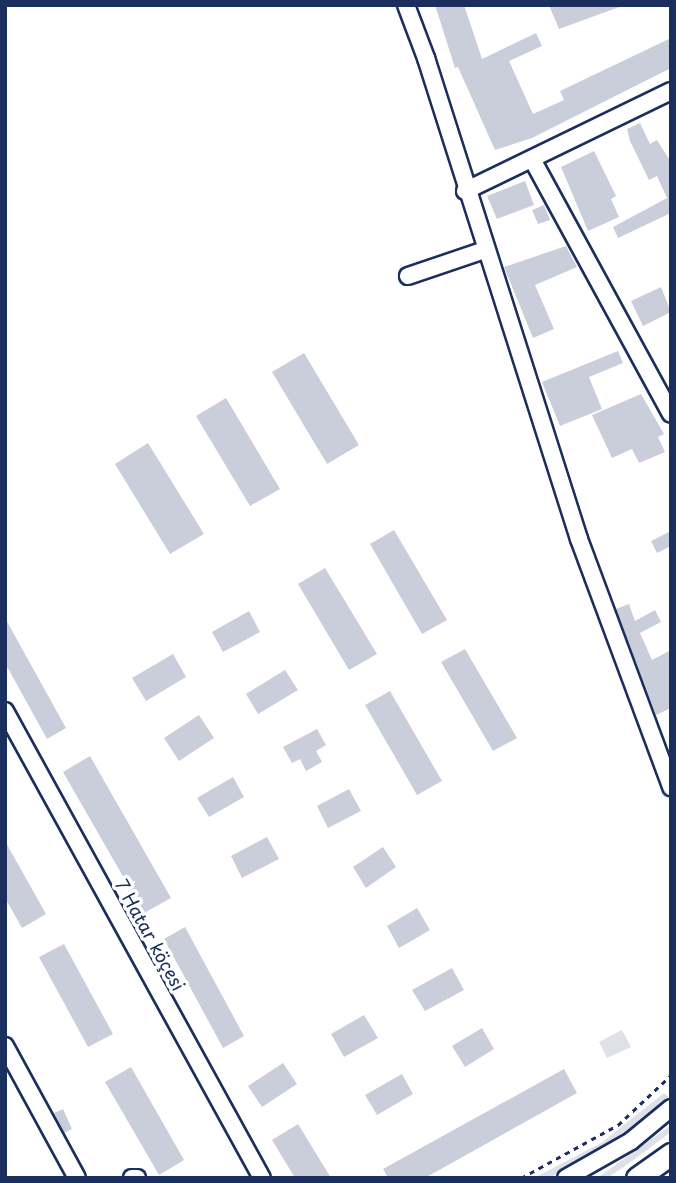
<!DOCTYPE html>
<html>
<head>
<meta charset="utf-8">
<style>
	body { margin:0 }
	#map { position:relative; width:676px; height:1183px; overflow:hidden; background:#fff; font-family:"Playpen Sans",sans-serif }
	div>[style] { position:absolute }
	[style*='--x'] { left:calc(var(--x)*1px); top:calc(var(--y)*1px); width:calc(var(--w)*1px); rotate:calc(var(--a)*1deg) }
	.green>* { inset:0; background:#dee1e7 }
	.building>* { inset:0; background:#caceda }
	.path>* { height:2.5px; margin-top:-1.25px; transform-origin:0; background:repeating-linear-gradient(90deg,#1b2f5e 0 5px,transparent 0 10px) }
	.roads { filter:drop-shadow(2px 0 #1b2f5e) drop-shadow(-2px 0 #1b2f5e) drop-shadow(0 2px #1b2f5e) drop-shadow(0 -2px #1b2f5e) }
	.street>* { height:16px; margin:-8px; padding:0 8px; transform-origin:8px; border-radius:8px; background:#fff }
	.secondary>* { height:21px; margin:-10.5px; padding:0 10.5px; transform-origin:10.5px; border-radius:10.5px; background:#fff }
	span { translate:-50% -50%; white-space:nowrap; text-align:center; line-height:1.15; -webkit-text-stroke:7px #fff; paint-order:stroke }
	.street-label { font-size:18px; color:#1b2f5e }
	.frame { position:absolute; inset:0; border:7px solid #1b2f5e; pointer-events:none }
</style>
</head>
<body>
<div id="map">
	<div class="green">
		<div style="clip-path:polygon(622px 1030px,631px 1047px,607px 1058px,599px 1042px)"></div>
		<div style="clip-path:polygon(664px 1093px,669px 1097px,652px 1113px,605px 1149px,549px 1178px,534px 1178px,601px 1143px)"></div>
		<div style="clip-path:polygon(671px 1125px,671px 1132px,628px 1164px,607px 1178px,597px 1178px)"></div>
	</div>
	<div class="building">
		<div style="clip-path:polygon(435px 5px,464px 5px,482px 59px,536px 33px,542px 46px,509px 61px,533px 114px,564px 100px,560px 91px,671px 38px,671px 68px,532px 138px,495px 150px,458px 67px,455px 68px)"></div>
		<div style="clip-path:polygon(549px 5px,621px 5px,622px 6px,559px 29px)"></div>
		<div style="clip-path:polygon(640px 123px,650px 144px,657px 140px,671px 162px,671px 213px,618px 238px,613px 227px,667px 198px,657px 176px,649px 180px,630px 141px,627px 129px)"></div>
		<div style="clip-path:polygon(594px 151px,616px 196px,611px 199px,619px 217px,588px 231px,561px 167px)"></div>
		<div style="clip-path:polygon(525px 181px,534px 205px,497px 219px,487px 196px)"></div>
		<div style="clip-path:polygon(544px 205px,550px 220px,538px 224px,532px 210px)"></div>
		<div style="clip-path:polygon(566px 246px,577px 267px,535px 285px,554px 329px,533px 338px,504px 267px)"></div>
		<div style="clip-path:polygon(661px 287px,671px 312px,643px 326px,631px 301px)"></div>
		<div style="clip-path:polygon(618px 351px,623px 363px,589px 377px,602px 409px,560px 426px,542px 382px)"></div>
		<div style="clip-path:polygon(304px 353px,359px 445px,327px 464px,272px 372px)"></div>
		<div style="clip-path:polygon(641px 394px,664px 434px,658px 437px,665px 452px,639px 463px,632px 449px,612px 458px,592px 415px)"></div>
		<div style="clip-path:polygon(226px 398px,280px 489px,250px 506px,196px 416px)"></div>
		<div style="clip-path:polygon(148px 443px,204px 534px,170px 554px,115px 464px)"></div>
		<div style="clip-path:polygon(394px 530px,447px 620px,422px 634px,370px 544px)"></div>
		<div style="clip-path:polygon(671px 531px,671px 546px,657px 553px,651px 541px)"></div>
		<div style="clip-path:polygon(325px 568px,377px 654px,349px 670px,298px 584px)"></div>
		<div style="clip-path:polygon(629px 604px,635px 621px,655px 610px,661px 622px,640px 633px,652px 660px,671px 650px,671px 708px,656px 715px,616px 609px)"></div>
		<div style="clip-path:polygon(249px 611px,260px 632px,223px 652px,212px 632px)"></div>
		<div style="clip-path:polygon(5px 618px,66px 728px,47px 739px,5px 663px)"></div>
		<div style="clip-path:polygon(465px 649px,517px 738px,493px 751px,441px 662px)"></div>
		<div style="clip-path:polygon(173px 654px,186px 677px,146px 701px,132px 678px)"></div>
		<div style="clip-path:polygon(285px 670px,298px 690px,258px 714px,246px 694px)"></div>
		<div style="clip-path:polygon(390px 691px,442px 781px,417px 795px,365px 705px)"></div>
		<div style="clip-path:polygon(199px 715px,214px 738px,179px 761px,164px 738px)"></div>
		<div style="clip-path:polygon(317px 729px,326px 745px,316px 751px,322px 762px,306px 771px,300px 759px,292px 763px,283px 747px)"></div>
		<div style="clip-path:polygon(90px 756px,171px 898px,144px 913px,63px 772px)"></div>
		<div style="clip-path:polygon(233px 777px,244px 797px,209px 817px,197px 798px)"></div>
		<div style="clip-path:polygon(349px 789px,361px 811px,328px 828px,317px 806px)"></div>
		<div style="clip-path:polygon(267px 837px,279px 859px,242px 878px,231px 856px)"></div>
		<div style="clip-path:polygon(5px 841px,46px 914px,22px 928px,5px 898px)"></div>
		<div style="clip-path:polygon(383px 847px,396px 867px,366px 888px,353px 867px)"></div>
		<div style="clip-path:polygon(417px 908px,430px 930px,399px 948px,387px 926px)"></div>
		<div style="clip-path:polygon(185px 927px,244px 1036px,223px 1048px,164px 939px)"></div>
		<div style="clip-path:polygon(64px 944px,113px 1034px,88px 1047px,39px 957px)"></div>
		<div style="clip-path:polygon(452px 968px,464px 990px,425px 1011px,412px 990px)"></div>
		<div style="clip-path:polygon(364px 1015px,378px 1038px,344px 1057px,331px 1034px)"></div>
		<div style="clip-path:polygon(482px 1028px,494px 1049px,465px 1067px,452px 1046px)"></div>
		<div style="clip-path:polygon(283px 1063px,297px 1084px,262px 1107px,248px 1086px)"></div>
		<div style="clip-path:polygon(131px 1067px,184px 1160px,159px 1175px,105px 1082px)"></div>
		<div style="clip-path:polygon(564px 1069px,577px 1093px,425px 1178px,388px 1178px,383px 1169px)"></div>
		<div style="clip-path:polygon(402px 1074px,413px 1094px,377px 1115px,365px 1095px)"></div>
		<div style="clip-path:polygon(63px 1109px,72px 1129px,64px 1133px,54px 1113px)"></div>
		<div style="clip-path:polygon(298px 1124px,331px 1178px,295px 1178px,272px 1140px)"></div>
	</div>
	<div class="path">
		<div style="--x:521;--y:1178;--w:111;--a:-28.7"></div>
		<div style="--x:618;--y:1125;--w:73;--a:-43.3"></div>
	</div>
	<div class="roads">
		<div class="street">
			<div style="--x:406;--y:5;--w:57;--a:69.3"></div>
			<div style="--x:426;--y:58;--w:505;--a:72.35"></div>
			<div style="--x:579;--y:539;--w:265;--a:69.6"></div>
			<div style="--x:532;--y:159;--w:290;--a:61.4"></div>
			<div style="--x:465;--y:191;--w:229;--a:-25.9"></div>
			<div style="--x:408;--y:276;--w:81;--a:-18.7"></div>
			<div style="--x:5;--y:711;--w:533;--a:61.18"></div>
			<div style="--x:5;--y:1046;--w:150;--a:61.4"></div>
			<div style="--x:132;--y:1178;--w:5;--a:0"></div>
			<div style="--x:566;--y:1178;--w:75;--a:-29.6"></div>
			<div style="--x:631;--y:1141;--w:52;--a:-39.5"></div>
		</div>
		<div class="secondary">
			<div style="--x:637;--y:1178;--w:42;--a:-35.2"></div>
		</div>
	</div>
	<div class="street-label">
		<span style="left:150px;top:935px;rotate:61deg">7 Hatar köçesi</span>
	</div>
	<div class="frame"></div>
</div>
</body>
</html>
